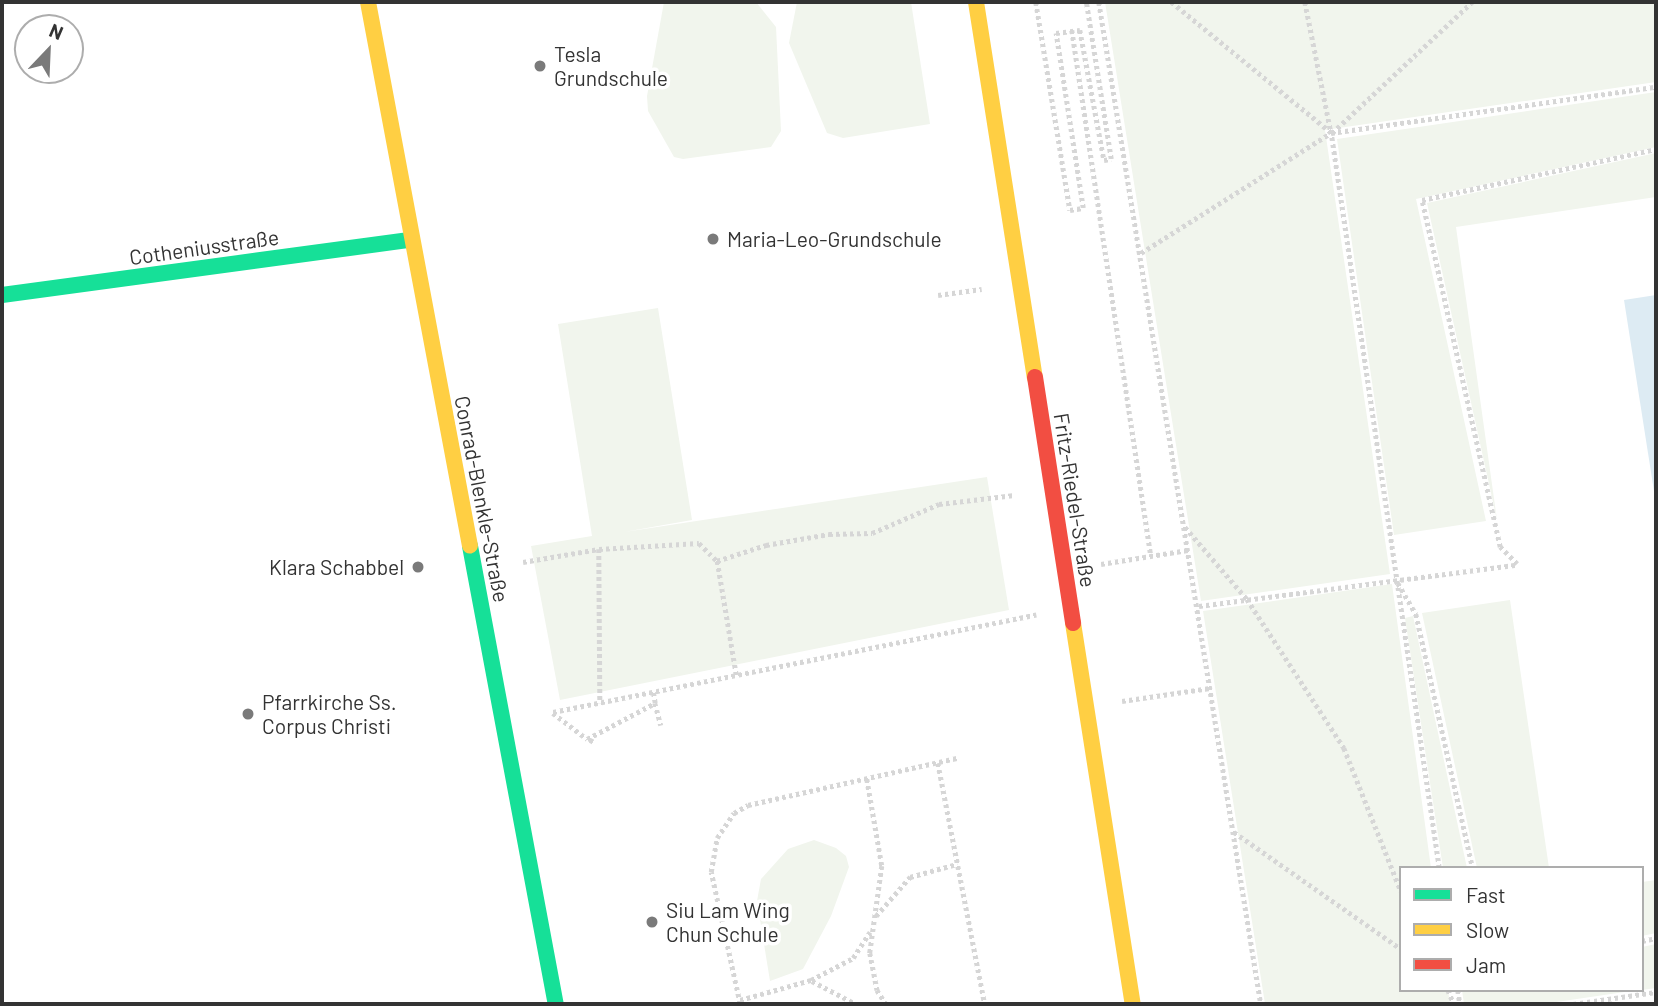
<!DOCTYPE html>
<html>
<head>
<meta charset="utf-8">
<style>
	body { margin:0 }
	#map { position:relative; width:1658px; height:1006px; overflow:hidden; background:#fff; font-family:Barlow,sans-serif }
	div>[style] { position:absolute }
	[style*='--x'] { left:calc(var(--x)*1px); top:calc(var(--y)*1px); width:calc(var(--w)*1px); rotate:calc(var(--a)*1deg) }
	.green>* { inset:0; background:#f1f5ed }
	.water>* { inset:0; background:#ddebf3 }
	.path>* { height:4.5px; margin-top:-2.25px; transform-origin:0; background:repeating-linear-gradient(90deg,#d6d6d6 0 3.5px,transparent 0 7px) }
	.fast>* { height:16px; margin:-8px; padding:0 8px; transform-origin:8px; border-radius:8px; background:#16e098 }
	.slow>* { height:16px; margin:-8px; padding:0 8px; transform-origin:8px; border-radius:8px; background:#ffcf43 }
	.jam>* { height:16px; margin:-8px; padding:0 8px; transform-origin:8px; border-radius:8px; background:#f24e42 }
	.dots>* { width:19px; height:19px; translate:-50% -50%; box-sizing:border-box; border:4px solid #fff; border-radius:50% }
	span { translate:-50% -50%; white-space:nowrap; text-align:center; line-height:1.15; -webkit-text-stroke:7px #fff; paint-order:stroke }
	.poi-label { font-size:21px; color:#333 }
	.left { translate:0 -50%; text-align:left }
	.right { translate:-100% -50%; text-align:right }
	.street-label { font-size:21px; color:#333 }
	.frame { position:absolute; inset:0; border:4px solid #333; pointer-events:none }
	.legend { position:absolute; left:1399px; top:866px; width:245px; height:126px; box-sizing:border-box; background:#fff; border:2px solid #adadad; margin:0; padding:9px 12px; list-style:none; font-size:21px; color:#333 }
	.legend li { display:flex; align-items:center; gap:14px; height:35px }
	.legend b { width:35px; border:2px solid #adadad }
	.north { position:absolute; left:14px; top:14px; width:70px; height:70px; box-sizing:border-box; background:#fff; border:2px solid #adadad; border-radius:50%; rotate:23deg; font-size:19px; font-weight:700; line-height:28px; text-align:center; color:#333 }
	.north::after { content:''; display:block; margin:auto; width:24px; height:32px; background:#7a7a7a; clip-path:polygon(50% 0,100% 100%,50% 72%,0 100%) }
</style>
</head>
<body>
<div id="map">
	<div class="green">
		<div style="clip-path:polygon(664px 2px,756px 2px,776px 27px,781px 131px,771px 147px,683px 159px,674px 157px,648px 111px,647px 96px)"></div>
		<div style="clip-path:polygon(797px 2px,911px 2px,930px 124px,843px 138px,827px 133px,789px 43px)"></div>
		<div style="clip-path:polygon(1105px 2px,1656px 2px,1656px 82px,1325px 130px,1390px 574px,1201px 601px)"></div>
		<div style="clip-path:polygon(1656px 92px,1656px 147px,1416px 199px,1486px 521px,1394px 535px,1337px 139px)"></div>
		<div style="clip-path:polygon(1656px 153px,1656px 197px,1456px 227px,1497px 520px,1427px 203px)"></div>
		<div style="clip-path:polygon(658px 308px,692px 520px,624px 532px,987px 477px,1009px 610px,560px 700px,531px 546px,592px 536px,558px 324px)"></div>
		<div style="clip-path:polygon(1392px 584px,1431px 868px,1401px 868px,1401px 990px,1448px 990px,1450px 1004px,1265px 1004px,1203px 611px)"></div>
		<div style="clip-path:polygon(1510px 600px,1549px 868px,1477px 868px,1422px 613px)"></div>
		<div style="clip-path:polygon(1413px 616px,1467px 868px,1443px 868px,1405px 618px)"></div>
		<div style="clip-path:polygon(814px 840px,836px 848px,846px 856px,849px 867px,831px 916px,803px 969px,770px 981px,757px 901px,761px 879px,788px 849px)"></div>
		<div style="clip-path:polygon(1656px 880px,1656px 933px,1642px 936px,1642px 882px)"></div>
		<div style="clip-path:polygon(1656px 944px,1656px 988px,1642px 990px,1642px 947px)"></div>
		<div style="clip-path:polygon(1462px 990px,1638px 990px,1543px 1004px,1464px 1004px)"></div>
	</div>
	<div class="water">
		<div style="clip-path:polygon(1656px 295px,1656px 504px,1624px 300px)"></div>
	</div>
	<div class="path">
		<div style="--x:1036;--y:2;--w:211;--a:80.7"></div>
		<div style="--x:1070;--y:210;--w:13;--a:-9"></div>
		<div style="--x:1083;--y:208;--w:177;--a:-98.8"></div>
		<div style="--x:1056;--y:33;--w:24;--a:-7"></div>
		<div style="--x:1080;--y:30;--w:132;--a:79.5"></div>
		<div style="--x:1104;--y:160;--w:7;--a:-8"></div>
		<div style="--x:1111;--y:159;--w:159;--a:-99"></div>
		<div style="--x:1099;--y:2;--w:1015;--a:80.82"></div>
		<div style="--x:1305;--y:2;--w:133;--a:78.7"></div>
		<div style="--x:1072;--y:30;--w:532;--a:81.46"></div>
		<div style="--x:1332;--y:133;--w:192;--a:-43.1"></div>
		<div style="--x:1141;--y:253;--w:225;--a:-32.3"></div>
		<div style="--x:1331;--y:133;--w:207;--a:-140.7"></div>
		<div style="--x:938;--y:295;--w:44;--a:-7.8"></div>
		<div style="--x:1185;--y:527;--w:95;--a:49.3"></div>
		<div style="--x:1247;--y:599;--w:178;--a:56.9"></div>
		<div style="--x:1344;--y:748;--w:154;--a:68.3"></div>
		<div style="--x:599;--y:549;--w:154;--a:89.6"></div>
		<div style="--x:523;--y:562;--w:77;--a:-9.7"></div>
		<div style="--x:599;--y:549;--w:100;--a:-3.4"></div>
		<div style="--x:699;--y:543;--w:25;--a:45"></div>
		<div style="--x:1101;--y:564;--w:88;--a:-9.1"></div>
		<div style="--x:1517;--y:564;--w:24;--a:-135"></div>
		<div style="--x:1500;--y:547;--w:356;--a:-102.7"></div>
		<div style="--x:1422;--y:200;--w:239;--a:-12.3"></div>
		<div style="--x:1398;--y:583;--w:36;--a:60"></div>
		<div style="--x:1416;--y:614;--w:260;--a:77.4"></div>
		<div style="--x:1199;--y:606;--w:320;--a:-7.4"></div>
		<div style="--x:736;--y:675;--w:116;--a:-99.5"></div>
		<div style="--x:717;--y:561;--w:52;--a:-18.1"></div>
		<div style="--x:766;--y:545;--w:64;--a:-9.9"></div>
		<div style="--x:829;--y:534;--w:43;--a:-1.3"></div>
		<div style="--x:872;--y:533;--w:73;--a:-23.4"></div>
		<div style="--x:939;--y:504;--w:76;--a:-6.8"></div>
		<div style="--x:1122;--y:701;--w:89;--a:-8.4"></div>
		<div style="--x:655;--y:703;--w:23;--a:75"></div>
		<div style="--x:553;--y:712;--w:493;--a:-11.4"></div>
		<div style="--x:553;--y:713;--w:43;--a:37.4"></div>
		<div style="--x:593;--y:742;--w:7;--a:-153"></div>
		<div style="--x:587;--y:739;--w:77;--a:-27.9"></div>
		<div style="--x:655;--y:703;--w:11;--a:-100"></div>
		<div style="--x:938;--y:763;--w:246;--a:79"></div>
		<div style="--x:867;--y:779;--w:88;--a:80.2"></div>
		<div style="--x:882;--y:866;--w:88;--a:97.9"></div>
		<div style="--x:870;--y:953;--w:38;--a:79"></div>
		<div style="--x:877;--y:990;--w:17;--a:57"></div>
		<div style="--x:1234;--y:832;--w:204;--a:35"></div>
		<div style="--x:1439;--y:868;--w:743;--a:-98.36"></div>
		<div style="--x:1331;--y:133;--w:328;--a:-8.1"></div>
		<div style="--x:876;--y:916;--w:52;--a:-48.9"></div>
		<div style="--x:910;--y:877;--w:49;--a:-15.5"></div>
		<div style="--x:1642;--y:941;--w:14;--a:-12"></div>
		<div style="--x:812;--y:981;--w:50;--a:27.6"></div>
		<div style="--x:1448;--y:990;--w:15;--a:67"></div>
		<div style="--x:1458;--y:990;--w:14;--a:82"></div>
		<div style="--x:740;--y:1000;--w:74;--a:-15.7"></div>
		<div style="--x:811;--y:980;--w:47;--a:-27.6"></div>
		<div style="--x:853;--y:958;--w:31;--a:-57"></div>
		<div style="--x:740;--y:1004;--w:135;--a:-102.4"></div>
		<div style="--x:711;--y:872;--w:35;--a:-80"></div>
		<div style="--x:717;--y:838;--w:30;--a:-56"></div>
		<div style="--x:734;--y:813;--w:16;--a:-30"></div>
		<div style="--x:748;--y:805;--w:214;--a:-12.7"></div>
		<div style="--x:1573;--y:1004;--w:84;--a:-8.2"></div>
	</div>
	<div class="fast">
		<div style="--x:2;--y:295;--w:413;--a:-7.7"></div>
		<div style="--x:470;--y:546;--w:466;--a:79.4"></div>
	</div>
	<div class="slow">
		<div style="--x:368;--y:2;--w:553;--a:79.38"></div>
		<div style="--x:976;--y:2;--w:380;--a:81.1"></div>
		<div style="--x:1073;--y:623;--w:386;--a:81.1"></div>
	</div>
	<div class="jam">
		<div style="--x:1035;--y:377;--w:249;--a:81.2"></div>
	</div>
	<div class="dots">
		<div style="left:540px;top:66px;background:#7a7a7a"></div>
		<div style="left:713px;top:239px;background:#7a7a7a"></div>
		<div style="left:418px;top:567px;background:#7a7a7a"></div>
		<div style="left:248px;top:714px;background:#7a7a7a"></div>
		<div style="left:652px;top:922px;background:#7a7a7a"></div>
	</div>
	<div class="poi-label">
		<span class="left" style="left:554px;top:66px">Tesla<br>Grundschule</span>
		<span class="left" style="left:727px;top:239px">Maria-Leo-Grundschule</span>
		<span class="right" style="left:404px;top:567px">Klara Schabbel</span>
		<span class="left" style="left:262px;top:714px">Pfarrkirche Ss.<br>Corpus Christi</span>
		<span class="left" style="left:666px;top:922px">Siu Lam Wing<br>Chun Schule</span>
	</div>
	<div class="street-label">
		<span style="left:204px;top:247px;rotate:-8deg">Cotheniusstraße</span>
		<span style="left:482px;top:499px;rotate:79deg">Conrad-Blenkle-Straße</span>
		<span style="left:1075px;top:500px;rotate:81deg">Fritz-Riedel-Straße</span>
	</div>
	<div class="frame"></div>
	<ul class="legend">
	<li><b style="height:9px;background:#16e098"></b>Fast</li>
	<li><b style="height:9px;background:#ffcf43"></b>Slow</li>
	<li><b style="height:9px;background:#f24e42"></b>Jam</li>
	</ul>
	<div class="north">N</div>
</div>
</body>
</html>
